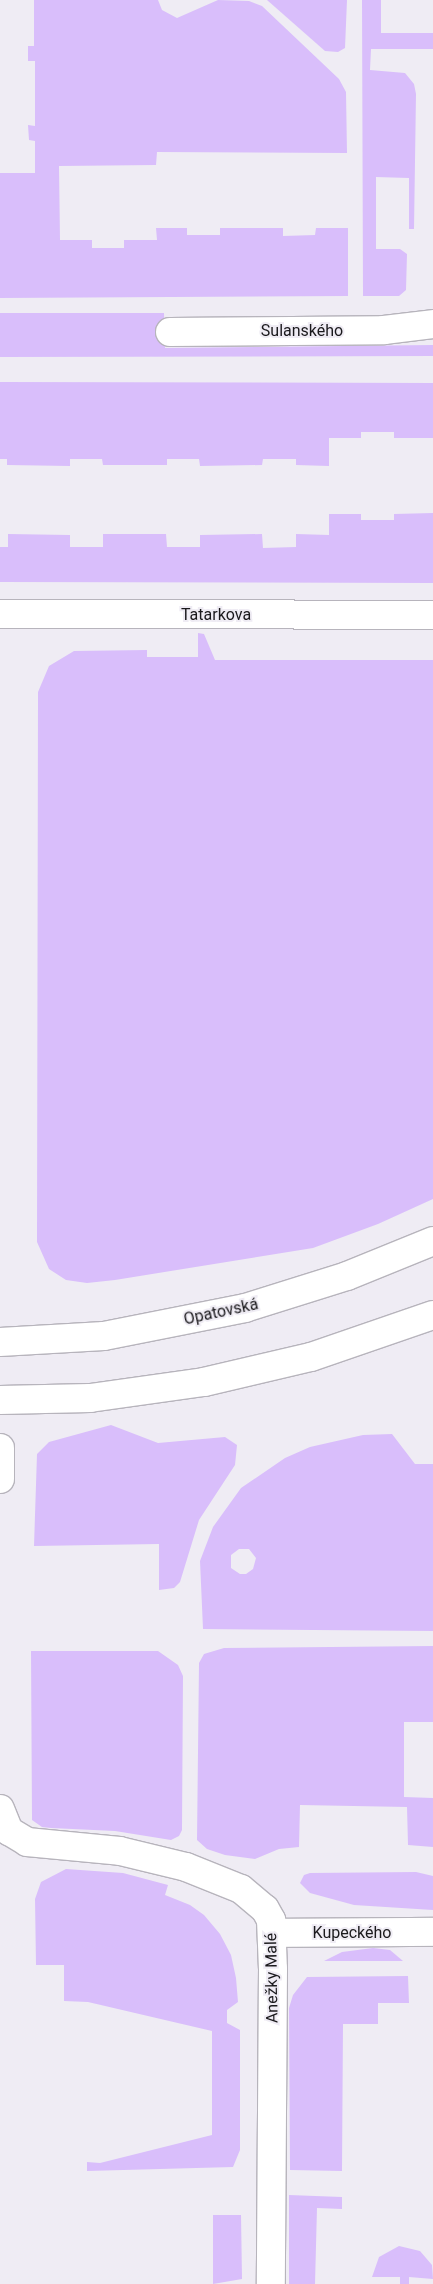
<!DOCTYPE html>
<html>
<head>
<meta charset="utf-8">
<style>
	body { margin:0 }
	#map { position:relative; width:433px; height:2284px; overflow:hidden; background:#efecf4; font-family:Roboto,sans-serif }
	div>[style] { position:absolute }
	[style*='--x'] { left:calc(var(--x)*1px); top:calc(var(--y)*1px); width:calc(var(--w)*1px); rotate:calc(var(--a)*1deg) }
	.green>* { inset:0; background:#d9befb }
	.roads { filter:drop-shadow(1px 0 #b7b4bc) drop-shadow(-1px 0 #b7b4bc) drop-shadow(0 1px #b7b4bc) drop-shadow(0 -1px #b7b4bc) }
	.street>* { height:28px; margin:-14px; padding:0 14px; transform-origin:14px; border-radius:14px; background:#fff }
	.secondary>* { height:28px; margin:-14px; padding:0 14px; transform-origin:14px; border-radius:14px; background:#fff }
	span { translate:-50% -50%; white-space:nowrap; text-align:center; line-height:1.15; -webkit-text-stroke:4px #efecf4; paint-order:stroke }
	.street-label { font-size:16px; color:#1a191c }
</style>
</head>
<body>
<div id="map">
	<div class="green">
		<div style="clip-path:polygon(34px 0,158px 0,162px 10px,177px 18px,218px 0,249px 1px,262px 6px,339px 79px,346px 92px,347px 153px,157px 152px,156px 165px,59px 166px,60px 240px,92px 240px,92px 248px,124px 248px,124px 240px,157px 240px,156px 228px,187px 228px,187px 235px,220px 235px,220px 228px,283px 228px,283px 236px,315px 235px,316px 228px,348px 228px,348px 296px,0 298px,0 173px,35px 173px,35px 141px,29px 140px,28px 125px,35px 126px,35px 61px,28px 61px,28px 46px,34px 46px)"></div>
		<div style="clip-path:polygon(267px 0,347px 0,345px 48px,338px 52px,325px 51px)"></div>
		<div style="clip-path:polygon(362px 0,381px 0,381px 33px,433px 33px,433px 49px,371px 49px,370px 70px,405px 73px,414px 84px,416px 94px,414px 229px,409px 229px,409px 178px,376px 177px,376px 249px,400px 249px,407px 254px,406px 290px,399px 296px,363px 296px)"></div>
		<div style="clip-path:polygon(0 313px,164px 313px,165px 348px,433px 345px,433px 356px,0 357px)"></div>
		<div style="clip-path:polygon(0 382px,433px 383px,433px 438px,394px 438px,394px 432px,361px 432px,361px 438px,329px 438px,329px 466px,296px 465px,296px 459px,263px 459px,262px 465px,200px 466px,199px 459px,167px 459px,167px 465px,103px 465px,102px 459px,70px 459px,70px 466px,7px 465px,7px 459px,0 459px)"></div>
		<div style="clip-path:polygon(433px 513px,433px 583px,0 582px,0 547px,8px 547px,8px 534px,70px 535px,70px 547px,103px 547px,103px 534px,166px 534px,167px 547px,200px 547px,200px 535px,262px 534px,263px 548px,296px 547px,296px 534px,329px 535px,329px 514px,361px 514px,361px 520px,394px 520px,394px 514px)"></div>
		<div style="clip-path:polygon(198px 633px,204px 634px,215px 660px,433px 660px,433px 1199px,378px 1224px,313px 1248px,115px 1280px,87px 1283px,66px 1280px,49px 1269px,37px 1242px,38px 692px,49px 666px,74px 651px,147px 650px,147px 657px,198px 657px)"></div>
		<div style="clip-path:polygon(111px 1425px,158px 1443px,225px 1437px,237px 1445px,235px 1465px,199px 1520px,180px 1582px,174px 1588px,159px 1590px,159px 1544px,34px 1546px,37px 1454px,49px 1442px)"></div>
		<div style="clip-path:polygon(evenodd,392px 1434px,415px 1464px,433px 1464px,433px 1631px,203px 1629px,200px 1561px,213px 1527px,241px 1488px,285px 1458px,310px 1447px,363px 1435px,392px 1434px,239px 1549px,249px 1549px,256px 1558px,253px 1569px,246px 1574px,240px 1574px,231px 1568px,231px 1555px,239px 1549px)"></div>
		<div style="clip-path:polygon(433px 1646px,433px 1722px,404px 1722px,404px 1797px,433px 1798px,433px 1847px,408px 1845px,407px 1807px,300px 1805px,299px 1847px,279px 1849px,255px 1859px,225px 1855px,207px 1849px,197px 1840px,199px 1663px,204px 1654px,224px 1648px)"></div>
		<div style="clip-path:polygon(31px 1651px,158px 1651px,178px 1665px,183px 1676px,182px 1830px,179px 1836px,171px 1840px,115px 1831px,51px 1828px,42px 1827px,32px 1820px)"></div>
		<div style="clip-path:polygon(66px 1869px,123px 1873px,168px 1885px,165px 1895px,190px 1905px,204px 1915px,220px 1934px,231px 1955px,236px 1978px,238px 2002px,227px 2010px,227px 2023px,240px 2030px,240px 2150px,233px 2167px,87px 2171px,87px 2162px,100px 2163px,212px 2135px,212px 2031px,88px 2002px,64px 2001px,64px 1965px,36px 1965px,35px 1899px,41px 1882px)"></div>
		<div style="clip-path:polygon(416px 1872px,433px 1876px,433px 1910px,354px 1905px,310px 1893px,300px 1883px,304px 1875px,310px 1873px)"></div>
		<div style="clip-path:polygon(373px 1948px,390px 1950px,403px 1961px,324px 1961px,342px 1952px)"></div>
		<div style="clip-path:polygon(408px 1976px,409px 2003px,378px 2003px,378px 2024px,343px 2024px,342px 2171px,290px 2170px,289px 2008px,293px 1995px,307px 1977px)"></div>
		<div style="clip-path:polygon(289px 2195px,342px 2197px,342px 2209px,317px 2208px,315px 2284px,289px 2284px)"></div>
		<div style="clip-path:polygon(213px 2215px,241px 2215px,242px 2279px,213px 2284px)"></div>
		<div style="clip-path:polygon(399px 2246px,420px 2251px,432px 2265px,433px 2279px,409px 2277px,409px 2284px,400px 2284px,400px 2277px,372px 2277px,379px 2257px)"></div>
	</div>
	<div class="roads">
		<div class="street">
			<div style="--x:170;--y:332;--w:214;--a:-0.5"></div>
			<div style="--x:384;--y:330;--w:49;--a:-7"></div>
			<div style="--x:0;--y:614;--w:433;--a:0.1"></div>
			<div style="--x:0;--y:1448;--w:31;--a:90"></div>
			<div style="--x:0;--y:1809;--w:24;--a:68"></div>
			<div style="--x:9;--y:1831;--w:21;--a:31"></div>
			<div style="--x:27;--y:1842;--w:93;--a:5.5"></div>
			<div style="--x:120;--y:1851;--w:68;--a:13.6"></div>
			<div style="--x:186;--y:1867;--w:59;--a:21.8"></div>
			<div style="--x:241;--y:1889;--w:31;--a:40"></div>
			<div style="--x:265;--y:1909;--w:13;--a:61"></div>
			<div style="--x:271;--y:1920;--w:49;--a:87.7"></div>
			<div style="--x:273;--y:1969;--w:315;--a:90.4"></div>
			<div style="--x:272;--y:1933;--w:161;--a:-0.4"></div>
		</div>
		<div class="secondary">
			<div style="--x:0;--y:1342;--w:104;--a:-3.3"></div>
			<div style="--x:104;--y:1336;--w:144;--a:-11.2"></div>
			<div style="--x:245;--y:1308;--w:107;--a:-17.4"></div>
			<div style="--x:347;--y:1276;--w:93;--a:-22.1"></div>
			<div style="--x:0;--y:1400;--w:90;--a:-1.3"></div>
			<div style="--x:90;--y:1398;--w:115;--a:-8"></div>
			<div style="--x:204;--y:1382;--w:110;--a:-13.2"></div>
			<div style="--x:311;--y:1357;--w:129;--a:-19"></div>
		</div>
	</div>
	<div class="street-label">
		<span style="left:302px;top:331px">Sulanského</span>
		<span style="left:216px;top:615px">Tatarkova</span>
		<span style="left:221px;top:1312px;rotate:-12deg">Opatovská</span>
		<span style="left:352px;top:1933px">Kupeckého</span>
		<span style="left:272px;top:1978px;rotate:-91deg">Anežky Malé</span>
	</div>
</div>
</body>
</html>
